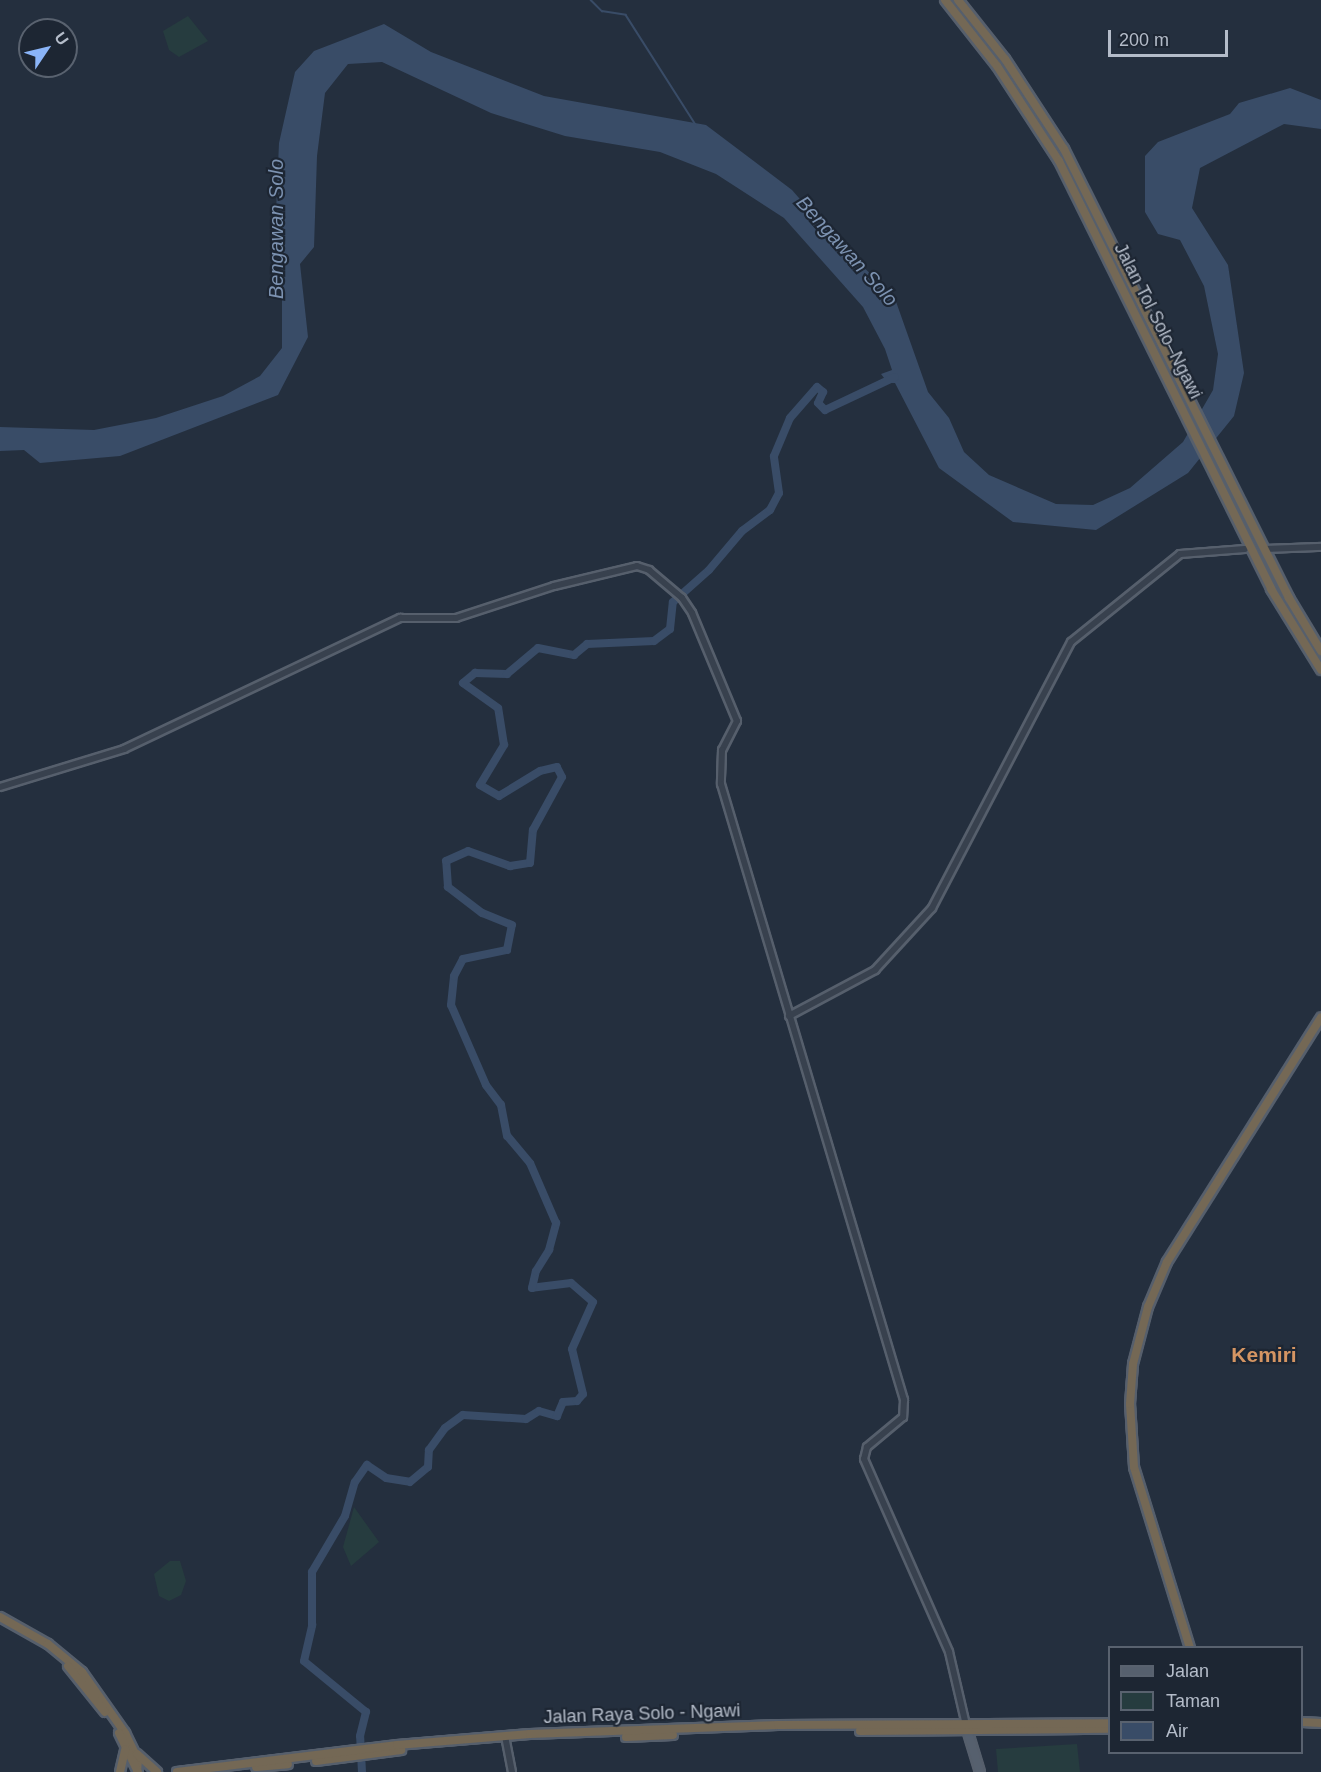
<!DOCTYPE html>
<html>
<head>
<meta charset="utf-8">
<style>
	body { margin:0 }
	#map { position:relative; width:1321px; height:1772px; overflow:hidden; background:#242f3e; font-family:Arial,sans-serif }
	div>[style] { position:absolute }
	[style*='--x'] { left:calc(var(--x)*1px); top:calc(var(--y)*1px); width:calc(var(--w)*1px); rotate:calc(var(--a)*1deg) }
	.green>* { inset:0; background:#263c3f }
	.water>* { inset:0; background:#394c67 }
	.stream>* { height:1.5px; margin:-0.75px; padding:0 0.75px; transform-origin:0.75px; border-radius:0.75px; background:#394c67 }
	.river>* { height:8px; margin:-4px; padding:0 4px; transform-origin:4px; border-radius:4px; background:#394c67 }
	.roads { filter:drop-shadow(2px 0 #565f6c) drop-shadow(-2px 0 #565f6c) drop-shadow(0 2px #565f6c) drop-shadow(0 -2px #565f6c) }
	.minor>* { height:6px; margin:-3px; padding:0 3px; transform-origin:3px; border-radius:3px; background:#38414e }
	.major>* { height:8px; margin:-4px; padding:0 4px; transform-origin:4px; border-radius:4px; background:#56606e }
	.highway>* { height:8px; margin:-4px; padding:0 4px; transform-origin:4px; border-radius:4px; background:#746855 }
	span { translate:-50% -50%; white-space:nowrap; text-align:center; line-height:1.15; -webkit-text-stroke:4.5px #1d2633; paint-order:stroke }
	.street-label { font-size:18px; color:#b4bcc9 }
	.water-label { font-size:20px; color:#7c92b1; font-style:italic }
	.quarter-label { font-size:21px; color:#d59563; font-weight:700 }
	.legend { position:absolute; left:1108px; top:1646px; width:195px; height:108px; box-sizing:border-box; background:#1d2633; border:2px solid #59626f; margin:0; padding:8px 10px; list-style:none; font-size:18px; color:#b4bcc9 }
	.legend li { display:flex; align-items:center; gap:12px; height:30px }
	.legend b { width:30px; border:2px solid #59626f }
	.north { position:absolute; left:18px; top:18px; width:60px; height:60px; box-sizing:border-box; background:#1d2633; border:2px solid #59626f; border-radius:50%; rotate:55deg; font-size:16px; font-weight:700; line-height:24px; text-align:center; color:#b4bcc9 }
	.north::after { content:''; display:block; margin:auto; width:21px; height:27px; background:#8ab4f8; clip-path:polygon(50% 0,100% 100%,50% 72%,0 100%) }
	.scale { position:absolute; left:1108px; top:30px; width:120px; height:27px; box-sizing:border-box; border:3px solid #b4bcc9; border-top:0; padding-left:8px; font-size:18px; line-height:21px; white-space:nowrap; color:#b4bcc9; -webkit-text-stroke:4px #1d2633; paint-order:stroke }
</style>
</head>
<body>
<div id="map">
	<div class="green">
		<div style="clip-path:polygon(188px 16px,208px 41px,179px 57px,169px 50px,163px 31px)"></div>
		<div style="clip-path:polygon(354px 1507px,379px 1542px,351px 1566px,343px 1547px)"></div>
		<div style="clip-path:polygon(170px 1561px,180px 1561px,186px 1581px,181px 1595px,169px 1601px,159px 1596px,154px 1574px)"></div>
		<div style="clip-path:polygon(1077px 1744px,1080px 1772px,998px 1772px,996px 1749px)"></div>
	</div>
	<div class="water">
		<div style="clip-path:polygon(384px 24px,431px 52px,544px 96px,706px 125px,792px 190px,841px 246px,894px 296px,928px 392px,949px 418px,964px 452px,989px 475px,1056px 504px,1093px 505px,1130px 488px,1183px 442px,1213px 390px,1218px 354px,1204px 286px,1180px 240px,1158px 234px,1145px 212px,1145px 156px,1158px 142px,1230px 114px,1239px 103px,1290px 88px,1321px 100px,1321px 129px,1284px 124px,1200px 168px,1192px 208px,1228px 265px,1244px 373px,1234px 416px,1188px 473px,1096px 530px,1013px 522px,939px 468px,895px 383px,888px 383px,881px 374px,892px 370px,885px 349px,863px 307px,784px 218px,716px 174px,660px 152px,565px 136px,491px 113px,382px 62px,348px 64px,325px 93px,317px 156px,314px 247px,300px 264px,308px 337px,278px 395px,120px 456px,40px 463px,24px 450px,0 451px,0 427px,94px 430px,156px 418px,223px 396px,260px 376px,282px 348px,282px 273px,275px 236px,279px 143px,295px 72px,314px 51px)"></div>
	</div>
	<div class="stream">
		<div style="--x:591;--y:0;--w:16;--a:45"></div>
		<div style="--x:602;--y:11;--w:24;--a:9"></div>
		<div style="--x:626;--y:15;--w:130;--a:57.5"></div>
	</div>
	<div class="river">
		<div style="--x:362;--y:1772;--w:36;--a:-93"></div>
		<div style="--x:360;--y:1736;--w:25;--a:-76"></div>
		<div style="--x:366;--y:1712;--w:80;--a:-140.6"></div>
		<div style="--x:304;--y:1661;--w:37;--a:-77"></div>
		<div style="--x:312;--y:1625;--w:53;--a:-90"></div>
		<div style="--x:312;--y:1572;--w:65;--a:-59.5"></div>
		<div style="--x:345;--y:1516;--w:35;--a:-74"></div>
		<div style="--x:355;--y:1482;--w:21;--a:-55"></div>
		<div style="--x:367;--y:1465;--w:23;--a:34"></div>
		<div style="--x:386;--y:1478;--w:24;--a:9"></div>
		<div style="--x:410;--y:1482;--w:23;--a:-40"></div>
		<div style="--x:428;--y:1467;--w:17;--a:-87"></div>
		<div style="--x:429;--y:1450;--w:27;--a:-54"></div>
		<div style="--x:445;--y:1428;--w:22;--a:-36"></div>
		<div style="--x:463;--y:1415;--w:63;--a:3.6"></div>
		<div style="--x:526;--y:1419;--w:15;--a:-32"></div>
		<div style="--x:539;--y:1411;--w:19;--a:16"></div>
		<div style="--x:557;--y:1416;--w:15;--a:-67"></div>
		<div style="--x:563;--y:1402;--w:14;--a:-4"></div>
		<div style="--x:577;--y:1401;--w:9;--a:-49"></div>
		<div style="--x:583;--y:1394;--w:46;--a:-103.7"></div>
		<div style="--x:572;--y:1349;--w:51;--a:-65.9"></div>
		<div style="--x:593;--y:1302;--w:29;--a:-139"></div>
		<div style="--x:571;--y:1283;--w:39;--a:173"></div>
		<div style="--x:532;--y:1288;--w:17;--a:-77"></div>
		<div style="--x:536;--y:1271;--w:25;--a:-58"></div>
		<div style="--x:549;--y:1250;--w:28;--a:-75"></div>
		<div style="--x:556;--y:1223;--w:65;--a:-113.4"></div>
		<div style="--x:530;--y:1163;--w:35;--a:-130"></div>
		<div style="--x:507;--y:1136;--w:32;--a:-101"></div>
		<div style="--x:501;--y:1105;--w:25;--a:-127"></div>
		<div style="--x:486;--y:1085;--w:87;--a:-113.6"></div>
		<div style="--x:451;--y:1005;--w:29;--a:-84"></div>
		<div style="--x:454;--y:976;--w:19;--a:-62"></div>
		<div style="--x:463;--y:959;--w:45;--a:-11.6"></div>
		<div style="--x:507;--y:950;--w:25;--a:-79"></div>
		<div style="--x:512;--y:925;--w:32;--a:-158"></div>
		<div style="--x:482;--y:913;--w:43;--a:-142.6"></div>
		<div style="--x:448;--y:887;--w:26;--a:-94"></div>
		<div style="--x:446;--y:861;--w:24;--a:-24"></div>
		<div style="--x:468;--y:851;--w:45;--a:19.7"></div>
		<div style="--x:510;--y:866;--w:20;--a:-9"></div>
		<div style="--x:530;--y:863;--w:33;--a:-85"></div>
		<div style="--x:533;--y:830;--w:60;--a:-61.3"></div>
		<div style="--x:562;--y:777;--w:11;--a:-117"></div>
		<div style="--x:557;--y:767;--w:17;--a:167"></div>
		<div style="--x:540;--y:771;--w:48;--a:148.6"></div>
		<div style="--x:499;--y:796;--w:22;--a:-150"></div>
		<div style="--x:480;--y:785;--w:47;--a:-59"></div>
		<div style="--x:504;--y:745;--w:37;--a:-99"></div>
		<div style="--x:498;--y:708;--w:43;--a:-144.5"></div>
		<div style="--x:463;--y:683;--w:16;--a:-40"></div>
		<div style="--x:475;--y:673;--w:32;--a:2"></div>
		<div style="--x:507;--y:674;--w:40;--a:-40"></div>
		<div style="--x:538;--y:648;--w:37;--a:11"></div>
		<div style="--x:574;--y:655;--w:17;--a:-40"></div>
		<div style="--x:587;--y:644;--w:67;--a:-2.6"></div>
		<div style="--x:654;--y:641;--w:20;--a:-37"></div>
		<div style="--x:670;--y:629;--w:27;--a:-84"></div>
		<div style="--x:673;--y:602;--w:48;--a:-41.6"></div>
		<div style="--x:709;--y:570;--w:51;--a:-49.8"></div>
		<div style="--x:742;--y:531;--w:35;--a:-37"></div>
		<div style="--x:770;--y:510;--w:19;--a:-62"></div>
		<div style="--x:779;--y:493;--w:37;--a:-98"></div>
		<div style="--x:774;--y:456;--w:41;--a:-67.2"></div>
		<div style="--x:790;--y:418;--w:41;--a:-48.9"></div>
		<div style="--x:817;--y:387;--w:8;--a:40"></div>
		<div style="--x:823;--y:392;--w:12;--a:114"></div>
		<div style="--x:818;--y:403;--w:10;--a:45"></div>
		<div style="--x:825;--y:410;--w:77;--a:-25.2"></div>
	</div>
	<div class="roads">
		<div class="minor">
			<div style="--x:1268;--y:549;--w:53;--a:-2.2"></div>
			<div style="--x:0;--y:787;--w:130;--a:-17"></div>
			<div style="--x:124;--y:749;--w:306;--a:-25.4"></div>
			<div style="--x:400;--y:618;--w:56;--a:0"></div>
			<div style="--x:456;--y:618;--w:103;--a:-18.1"></div>
			<div style="--x:554;--y:586;--w:85;--a:-13.5"></div>
			<div style="--x:637;--y:566;--w:13;--a:18"></div>
			<div style="--x:649;--y:570;--w:43;--a:40.3"></div>
			<div style="--x:682;--y:598;--w:18;--a:56"></div>
			<div style="--x:692;--y:613;--w:117;--a:67.4"></div>
			<div style="--x:737;--y:721;--w:33;--a:117"></div>
			<div style="--x:722;--y:750;--w:34;--a:92"></div>
			<div style="--x:721;--y:784;--w:643;--a:73.45"></div>
			<div style="--x:904;--y:1400;--w:17;--a:93"></div>
			<div style="--x:903;--y:1417;--w:47;--a:140.2"></div>
			<div style="--x:867;--y:1447;--w:12;--a:104"></div>
			<div style="--x:864;--y:1459;--w:211;--a:66.2"></div>
			<div style="--x:949;--y:1652;--w:75;--a:76.9"></div>
			<div style="--x:789;--y:1016;--w:98;--a:-28.1"></div>
			<div style="--x:875;--y:970;--w:84;--a:-47.4"></div>
			<div style="--x:932;--y:908;--w:300;--a:-62.4"></div>
			<div style="--x:1071;--y:642;--w:140;--a:-38.9"></div>
			<div style="--x:1180;--y:554;--w:65;--a:-4.4"></div>
			<div style="--x:505;--y:1736;--w:37;--a:79"></div>
		</div>
		<div class="major">
			<div style="--x:966;--y:1726;--w:48;--a:73.1"></div>
		</div>
		<div class="highway">
			<div style="--x:945;--y:0;--w:84;--a:51.8"></div>
			<div style="--x:997;--y:66;--w:113;--a:56.9"></div>
			<div style="--x:1059;--y:161;--w:478;--a:63.6"></div>
			<div style="--x:1271;--y:589;--w:95;--a:58.3"></div>
			<div style="--x:958;--y:0;--w:75;--a:51.5"></div>
			<div style="--x:1005;--y:59;--w:108;--a:56.8"></div>
			<div style="--x:1064;--y:149;--w:502;--a:63.38"></div>
			<div style="--x:1289;--y:598;--w:62;--a:58.9"></div>
			<div style="--x:0;--y:1617;--w:55;--a:29.4"></div>
			<div style="--x:48;--y:1644;--w:44;--a:39.5"></div>
			<div style="--x:82;--y:1672;--w:75;--a:54.8"></div>
			<div style="--x:125;--y:1733;--w:30;--a:64"></div>
			<div style="--x:138;--y:1760;--w:11;--a:95"></div>
			<div style="--x:1190;--y:1648;--w:189;--a:-107.2"></div>
			<div style="--x:1134;--y:1467;--w:63;--a:-93.6"></div>
			<div style="--x:1130;--y:1404;--w:40;--a:-85.7"></div>
			<div style="--x:1133;--y:1364;--w:59;--a:-75.3"></div>
			<div style="--x:1148;--y:1307;--w:49;--a:-67.1"></div>
			<div style="--x:1167;--y:1262;--w:289;--a:-57.8"></div>
			<div style="--x:68;--y:1666;--w:59;--a:51.2"></div>
			<div style="--x:1302;--y:1722;--w:19;--a:3"></div>
			<div style="--x:860;--y:1731;--w:250;--a:-0.5"></div>
			<div style="--x:119;--y:1733;--w:43;--a:64"></div>
			<div style="--x:626;--y:1737;--w:47;--a:-2.4"></div>
			<div style="--x:137;--y:1754;--w:27;--a:42"></div>
			<div style="--x:316;--y:1761;--w:86;--a:-7.4"></div>
			<div style="--x:256;--y:1767;--w:32;--a:-5"></div>
			<div style="--x:120;--y:1772;--w:23;--a:-77"></div>
			<div style="--x:177;--y:1772;--w:222;--a:-7"></div>
			<div style="--x:397;--y:1745;--w:133;--a:-4.7"></div>
			<div style="--x:530;--y:1734;--w:248;--a:-2.1"></div>
			<div style="--x:778;--y:1725;--w:332;--a:-0.3"></div>
		</div>
	</div>
	<div class="street-label">
		<span style="left:1158px;top:321px;rotate:63deg">Jalan Tol Solo–Ngawi</span>
		<span style="left:642px;top:1714px;rotate:-2deg">Jalan Raya Solo - Ngawi</span>
	</div>
	<div class="water-label">
		<span style="left:276px;top:229px;rotate:-90deg">Bengawan Solo</span>
		<span style="left:847px;top:251px;rotate:48deg">Bengawan Solo</span>
	</div>
	<div class="quarter-label">
		<span style="left:1264px;top:1355px">Kemiri</span>
	</div>
	<ul class="legend">
	<li><b style="height:8px;background:#56606e"></b>Jalan</li>
	<li><b style="height:16px;background:#263c3f"></b>Taman</li>
	<li><b style="height:16px;background:#394c67"></b>Air</li>
	</ul>
	<div class="north">U</div>
	<div class="scale">200 m</div>
</div>
</body>
</html>
